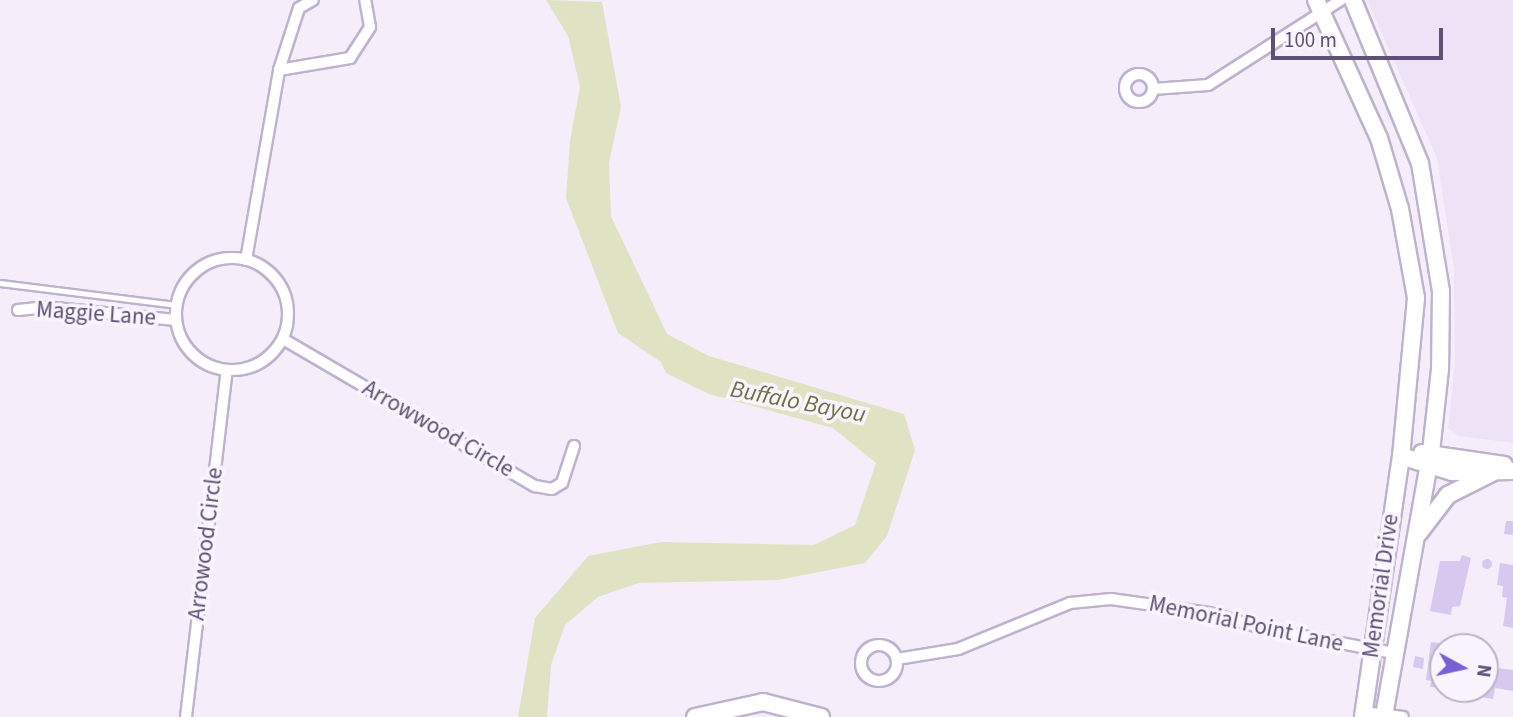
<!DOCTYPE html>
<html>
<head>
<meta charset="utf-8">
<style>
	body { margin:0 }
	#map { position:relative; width:1513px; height:717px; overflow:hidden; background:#f6edfb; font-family:"Source Sans 3",sans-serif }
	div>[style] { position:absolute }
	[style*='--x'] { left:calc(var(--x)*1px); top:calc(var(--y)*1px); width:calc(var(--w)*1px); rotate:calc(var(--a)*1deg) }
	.residential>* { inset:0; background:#eee2f7 }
	.water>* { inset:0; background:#dfe3c3 }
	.building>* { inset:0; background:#d6c8ee }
	.round { border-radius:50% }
	.roads { filter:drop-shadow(2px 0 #beb3cd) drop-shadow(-2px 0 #beb3cd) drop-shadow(0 2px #beb3cd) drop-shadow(0 -2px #beb3cd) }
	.lane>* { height:5px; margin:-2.5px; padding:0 2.5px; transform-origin:2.5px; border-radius:2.5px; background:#fff }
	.street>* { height:10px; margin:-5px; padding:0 5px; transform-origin:5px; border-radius:5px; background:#fff }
	.street>.ring { margin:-5px; padding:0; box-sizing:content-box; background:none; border:10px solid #fff; border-radius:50% }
	.secondary>* { height:16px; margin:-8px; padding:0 8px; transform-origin:8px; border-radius:8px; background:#fff }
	span { translate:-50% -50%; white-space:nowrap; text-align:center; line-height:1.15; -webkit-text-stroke:7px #faf4fe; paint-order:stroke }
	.street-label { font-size:23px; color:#5e5175 }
	.water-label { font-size:24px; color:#6a7143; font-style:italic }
	.north { position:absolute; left:1429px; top:633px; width:70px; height:70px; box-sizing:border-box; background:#faf4fe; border:2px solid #bcb3c7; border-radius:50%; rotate:98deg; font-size:19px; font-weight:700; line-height:28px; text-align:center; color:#5e5175 }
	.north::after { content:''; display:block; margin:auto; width:24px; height:32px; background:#7960d7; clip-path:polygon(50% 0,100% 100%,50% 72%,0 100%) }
	.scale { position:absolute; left:1271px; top:28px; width:172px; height:32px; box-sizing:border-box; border:4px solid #5e5175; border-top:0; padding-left:9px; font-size:21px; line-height:24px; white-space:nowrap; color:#5e5175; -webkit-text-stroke:5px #faf4fe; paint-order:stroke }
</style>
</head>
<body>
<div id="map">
	<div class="residential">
		<div style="clip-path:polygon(1367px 0,1513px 0,1513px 443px,1459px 436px,1448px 428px,1455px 364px,1454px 269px,1437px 158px)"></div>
	</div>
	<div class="water">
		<div style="clip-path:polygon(546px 0,602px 2px,621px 107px,609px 163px,611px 216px,667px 334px,709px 356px,904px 414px,915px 450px,887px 536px,865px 563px,778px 580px,639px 583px,598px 597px,565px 625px,551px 665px,547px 717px,518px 717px,535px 618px,588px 556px,661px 542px,814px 545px,855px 525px,876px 463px,833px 428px,709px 394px,666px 373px,661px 362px,618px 333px,566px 198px,570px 141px,580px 87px,568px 36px)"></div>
	</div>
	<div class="building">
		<div style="clip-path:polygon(1506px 521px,1513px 521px,1513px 535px,1504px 534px)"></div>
		<div style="clip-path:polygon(1462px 555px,1471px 558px,1460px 606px,1452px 607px,1451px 615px,1430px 611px,1440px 561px,1460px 561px)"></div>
		<div class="round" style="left:1482px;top:559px;width:10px;height:10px"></div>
		<div style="clip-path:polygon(1500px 563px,1513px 565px,1513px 628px,1503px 626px,1507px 598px,1502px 597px,1503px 586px,1497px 585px)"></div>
		<div style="clip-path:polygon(1431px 642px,1456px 645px,1443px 647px,1442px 688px,1430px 687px,1431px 681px,1426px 680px)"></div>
		<div style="clip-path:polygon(1415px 656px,1424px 658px,1423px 669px,1413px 667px)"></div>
		<div style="clip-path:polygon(1486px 660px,1498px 661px,1497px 668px,1513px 670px,1513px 691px,1495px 688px,1493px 699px,1480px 697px)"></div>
	</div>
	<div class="roads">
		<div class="lane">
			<div style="--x:0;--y:283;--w:177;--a:7.1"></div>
		</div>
		<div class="street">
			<div style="--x:279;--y:70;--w:72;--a:-9.6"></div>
			<div style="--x:350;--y:58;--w:37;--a:-57"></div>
			<div style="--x:370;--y:27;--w:27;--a:-100"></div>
			<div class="ring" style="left:1125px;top:74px;width:18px;height:18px"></div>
			<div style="--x:1153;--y:89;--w:55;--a:-4.2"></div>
			<div style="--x:1208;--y:85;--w:158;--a:-32.6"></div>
			<div class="ring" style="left:176px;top:258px;width:102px;height:102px"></div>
			<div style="--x:246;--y:260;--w:193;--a:-80.1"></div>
			<div style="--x:279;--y:70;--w:65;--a:-72.1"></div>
			<div style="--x:299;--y:8;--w:16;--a:-30"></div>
			<div style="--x:18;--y:310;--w:27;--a:-6"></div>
			<div style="--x:45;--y:307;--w:131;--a:5.7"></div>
			<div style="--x:283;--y:339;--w:292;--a:30.3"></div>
			<div style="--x:535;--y:486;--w:17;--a:10"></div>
			<div style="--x:552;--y:489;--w:12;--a:-31"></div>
			<div style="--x:562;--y:483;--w:39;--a:-72"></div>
			<div class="ring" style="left:861px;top:645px;width:26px;height:26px"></div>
			<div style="--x:897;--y:659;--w:62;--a:-9.3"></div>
			<div style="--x:958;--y:649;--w:121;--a:-22.3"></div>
			<div style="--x:1070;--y:603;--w:41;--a:-5.6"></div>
			<div style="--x:1111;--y:599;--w:99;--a:8.1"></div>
			<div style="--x:1209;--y:613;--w:63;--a:15.6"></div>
			<div style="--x:1270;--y:630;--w:126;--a:10.5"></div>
			<div style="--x:1364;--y:712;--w:39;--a:7"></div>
			<div style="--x:186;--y:717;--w:349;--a:-83.3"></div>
		</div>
		<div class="secondary">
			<div style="--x:1316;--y:0;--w:152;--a:65.5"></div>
			<div style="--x:1379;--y:138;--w:74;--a:73.5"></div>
			<div style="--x:1400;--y:209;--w:90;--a:79.8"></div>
			<div style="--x:1416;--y:298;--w:159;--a:95.4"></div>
			<div style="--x:1401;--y:456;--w:264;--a:98.3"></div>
			<div style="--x:1353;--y:0;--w:176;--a:67.7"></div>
			<div style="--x:1420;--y:163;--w:130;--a:80.7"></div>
			<div style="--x:1441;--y:291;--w:78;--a:90.7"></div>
			<div style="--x:1440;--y:369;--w:83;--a:96.2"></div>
			<div style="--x:1431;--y:452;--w:269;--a:100.1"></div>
			<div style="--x:1422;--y:453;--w:83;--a:8.3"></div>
			<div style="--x:1401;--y:456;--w:53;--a:17.4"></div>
			<div style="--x:1452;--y:472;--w:61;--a:-0.9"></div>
			<div style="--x:1419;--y:533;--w:48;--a:-52.7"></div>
			<div style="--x:1448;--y:495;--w:51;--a:-26.6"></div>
			<div style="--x:695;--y:717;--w:70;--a:-12.4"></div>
			<div style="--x:763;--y:702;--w:60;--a:14.5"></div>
		</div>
	</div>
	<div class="street-label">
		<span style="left:96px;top:314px;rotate:4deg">Maggie Lane</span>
		<span style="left:438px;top:429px;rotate:30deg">Arrowwood Circle</span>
		<span style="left:206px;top:544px;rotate:-83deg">Arrowood Circle</span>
		<span style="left:1381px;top:586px;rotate:-82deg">Memorial Drive</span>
		<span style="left:1246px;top:624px;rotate:12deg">Memorial Point Lane</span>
	</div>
	<div class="water-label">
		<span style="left:798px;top:402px;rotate:11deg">Buffalo Bayou</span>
	</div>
	<div class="north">N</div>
	<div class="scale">100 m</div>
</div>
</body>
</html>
